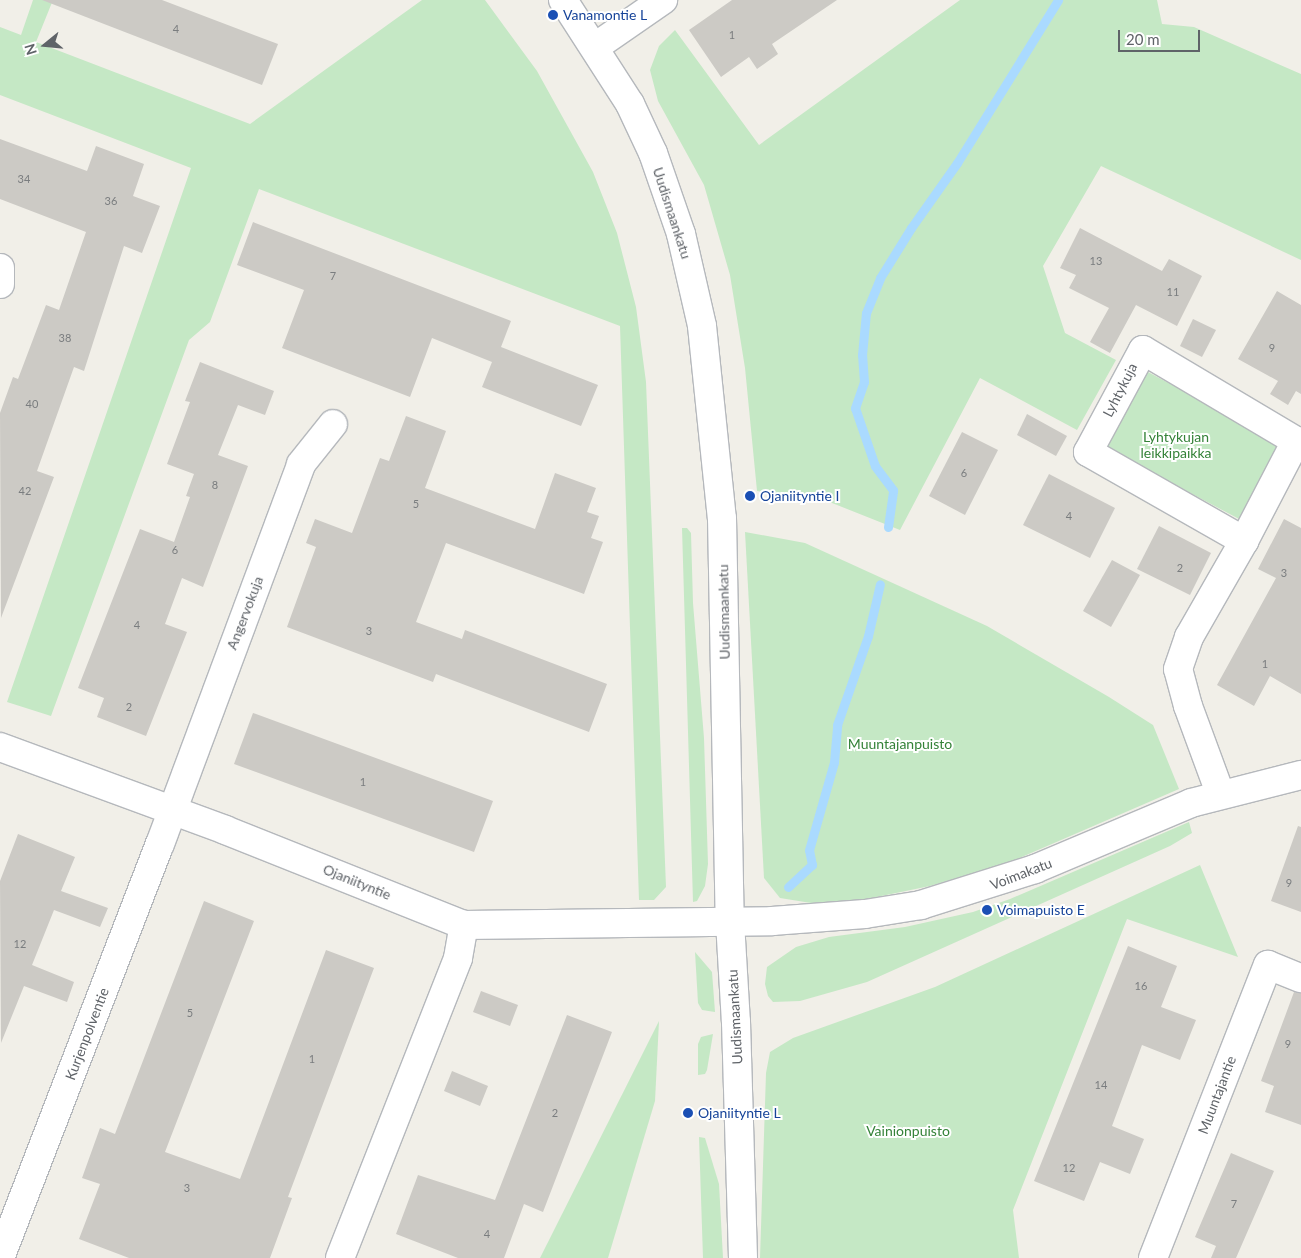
<!DOCTYPE html>
<html>
<head>
<meta charset="utf-8">
<style>
	body { margin:0 }
	#map { position:relative; width:1301px; height:1258px; overflow:hidden; background:#f1efe8; font-family:Lato,sans-serif }
	div>[style] { position:absolute }
	[style*='--x'] { left:calc(var(--x)*1px); top:calc(var(--y)*1px); width:calc(var(--w)*1px); rotate:calc(var(--a)*1deg) }
	.green>* { inset:0; background:#c5e8c5 }
	.stream>* { height:9px; margin:-4.5px; padding:0 4.5px; transform-origin:4.5px; border-radius:4.5px; background:#aadaff }
	.building>* { inset:0; background:#cccac5 }
	.roads { filter:drop-shadow(1px 0 #b5b8bc) drop-shadow(-1px 0 #b5b8bc) drop-shadow(0 1px #b5b8bc) drop-shadow(0 -1px #b5b8bc) }
	.minor>* { height:28px; margin:-14px; padding:0 14px; transform-origin:14px; border-radius:14px; background:#fff }
	.dots>* { width:14px; height:14px; translate:-50% -50%; box-sizing:border-box; border:2px solid #fff; border-radius:50% }
	span { translate:-50% -50%; white-space:nowrap; text-align:center; line-height:1.15; -webkit-text-stroke:4px #fff; paint-order:stroke }
	.number-label { font-size:11px; color:#7a7d7f }
	.number-label span { -webkit-text-stroke-width:0 }
	.transit-label { font-size:14px; color:#164399 }
	.left { translate:0 -50%; text-align:left }
	.street-label { font-size:14px; color:#5f6368 }
	.park-label { font-size:14px; color:#348238 }
	.north { position:absolute; left:20px; top:20px; width:50px; height:50px; -webkit-text-stroke:4px #fff; paint-order:stroke; rotate:253deg; font-size:14px; font-weight:700; line-height:20px; text-align:center; color:#5f6368 }
	.north::after { content:''; display:block; margin:auto; width:18px; height:22px; background:#5f6368; clip-path:polygon(50% 0,100% 100%,50% 72%,0 100%) }
	.scale { position:absolute; left:1118px; top:30px; width:82px; height:22px; box-sizing:border-box; border:2px solid #5f6368; border-top:0; padding-left:6px; font-size:15px; line-height:18px; white-space:nowrap; color:#5f6368; -webkit-text-stroke:4px #fff; paint-order:stroke }
</style>
</head>
<body>
<div id="map">
	<div class="green">
		<div style="clip-path:polygon(33px 0,53px 0,36px 42px,250px 124px,422px 0,485px 0,537px 71px,593px 172px,617px 233px,636px 307px,646px 382px,666px 887px,654px 900px,639px 900px,620px 326px,259px 189px,210px 322px,189px 340px,51px 716px,7px 702px,191px 168px,0 95px,0 27px,21px 35px)"></div>
		<div style="clip-path:polygon(960px 0,1157px 0,1162px 24px,1194px 27px,1301px 74px,1301px 260px,1101px 166px,1043px 266px,1065px 333px,1116px 360px,1077px 430px,980px 378px,900px 530px,827px 501px,757px 491px,745px 368px,730px 275px,704px 185px,658px 101px,650px 70px,659px 46px,675px 30px,759px 145px)"></div>
		<div style="clip-path:polygon(1146px 371px,1281px 443px,1241px 520px,1106px 448px,1105px 437px)"></div>
		<div style="clip-path:polygon(682px 528px,687px 528px,691px 533px,693px 603px,704px 738px,708px 864px,705px 886px,697px 901px,693px 902px)"></div>
		<div style="clip-path:polygon(745px 532px,805px 543px,987px 626px,1109px 697px,1153px 725px,1179px 789px,1008px 863px,930px 886px,862px 900px,811px 903px,780px 898px,764px 878px)"></div>
		<div style="clip-path:polygon(1189px 822px,1192px 833px,1170px 846px,867px 982px,800px 1001px,773px 1002px,768px 996px,765px 984px,767px 967px,796px 947px,829px 937px,905px 927px,973px 912px,1010px 899px)"></div>
		<div style="clip-path:polygon(1200px 865px,1238px 957px,1127px 919px,1013px 1210px,1019px 1258px,760px 1258px,766px 1073px,770px 1052px,793px 1038px,935px 987px)"></div>
		<div style="clip-path:polygon(695px 952px,712px 972px,715px 1012px,702px 1010px,698px 1003px)"></div>
		<div style="clip-path:polygon(659px 1021px,655px 1101px,608px 1258px,540px 1258px)"></div>
		<div style="clip-path:polygon(713px 1034px,707px 1070px,705px 1074px,698px 1075px,698px 1044px,701px 1037px)"></div>
		<div style="clip-path:polygon(699px 1137px,705px 1138px,719px 1184px,723px 1258px,703px 1258px)"></div>
	</div>
	<div class="stream">
		<div style="--x:888;--y:527;--w:37;--a:-82"></div>
		<div style="--x:893;--y:490;--w:30;--a:-127"></div>
		<div style="--x:875;--y:466;--w:61;--a:-109"></div>
		<div style="--x:855;--y:408;--w:28;--a:-71"></div>
		<div style="--x:864;--y:382;--w:27;--a:-94"></div>
		<div style="--x:862;--y:355;--w:42;--a:-84.6"></div>
		<div style="--x:866;--y:313;--w:38;--a:-68"></div>
		<div style="--x:880;--y:278;--w:59;--a:-58.2"></div>
		<div style="--x:911;--y:228;--w:80;--a:-54.7"></div>
		<div style="--x:957;--y:163;--w:192;--a:-58.2"></div>
		<div style="--x:788;--y:887;--w:33;--a:-43"></div>
		<div style="--x:812;--y:865;--w:15;--a:-101"></div>
		<div style="--x:809;--y:850;--w:91;--a:-74.1"></div>
		<div style="--x:834;--y:762;--w:37;--a:-85"></div>
		<div style="--x:837;--y:725;--w:94;--a:-70.8"></div>
		<div style="--x:868;--y:636;--w:53;--a:-77"></div>
	</div>
	<div class="building">
		<div style="clip-path:polygon(42px 0,162px 0,278px 44px,262px 85px)"></div>
		<div style="clip-path:polygon(732px 0,837px 0,772px 44px,778px 54px,757px 69px,749px 57px,721px 77px,689px 30px)"></div>
		<div style="clip-path:polygon(0 139px,87px 171px,96px 146px,144px 164px,133px 196px,160px 206px,142px 253px,124px 246px,84px 371px,74px 367px,37px 471px,54px 477px,1px 618px,0 413px,13px 377px,18px 379px,46px 305px,59px 310px,86px 232px,0 199px)"></div>
		<div style="clip-path:polygon(253px 222px,511px 321px,501px 347px,598px 385px,581px 426px,482px 387px,492px 362px,432px 338px,410px 397px,282px 348px,304px 290px,237px 265px)"></div>
		<div style="clip-path:polygon(1080px 228px,1162px 271px,1169px 259px,1202px 276px,1177px 326px,1136px 305px,1110px 353px,1090px 342px,1109px 308px,1069px 288px,1076px 275px,1060px 268px)"></div>
		<div style="clip-path:polygon(1277px 291px,1301px 305px,1301px 394px,1296px 391px,1288px 405px,1270px 394px,1278px 381px,1238px 359px)"></div>
		<div style="clip-path:polygon(1193px 319px,1216px 330px,1202px 357px,1180px 346px)"></div>
		<div style="clip-path:polygon(200px 362px,274px 391px,265px 415px,238px 405px,218px 455px,248px 466px,203px 587px,182px 578px,165px 624px,187px 632px,146px 736px,97px 717px,104px 698px,78px 688px,140px 529px,174px 542px,190px 497px,186px 496px,194px 474px,167px 464px,190px 402px,185px 401px)"></div>
		<div style="clip-path:polygon(1027px 414px,1067px 436px,1056px 456px,1017px 435px)"></div>
		<div style="clip-path:polygon(406px 416px,446px 431px,425px 488px,535px 529px,555px 473px,596px 488px,587px 512px,599px 516px,591px 538px,603px 542px,584px 594px,446px 543px,416px 622px,462px 639px,465px 630px,607px 684px,589px 732px,436px 674px,433px 682px,287px 627px,316px 547px,306px 543px,315px 519px,352px 533px,380px 458px,389px 461px)"></div>
		<div style="clip-path:polygon(962px 432px,998px 450px,965px 515px,929px 496px)"></div>
		<div style="clip-path:polygon(1049px 474px,1115px 508px,1090px 558px,1023px 525px)"></div>
		<div style="clip-path:polygon(1284px 519px,1301px 528px,1301px 694px,1270px 676px,1254px 706px,1217px 685px,1276px 578px,1258px 569px)"></div>
		<div style="clip-path:polygon(1159px 526px,1211px 553px,1190px 595px,1137px 569px)"></div>
		<div style="clip-path:polygon(1112px 560px,1140px 575px,1111px 627px,1083px 611px)"></div>
		<div style="clip-path:polygon(253px 713px,493px 801px,474px 852px,234px 764px)"></div>
		<div style="clip-path:polygon(1298px 826px,1301px 827px,1301px 912px,1271px 901px)"></div>
		<div style="clip-path:polygon(18px 834px,75px 857px,61px 891px,108px 908px,100px 927px,54px 910px,32px 965px,74px 982px,67px 1002px,24px 986px,1px 1043px,0 881px)"></div>
		<div style="clip-path:polygon(204px 901px,254px 921px,165px 1152px,240px 1179px,326px 950px,374px 968px,288px 1197px,292px 1198px,270px 1258px,129px 1258px,79px 1239px,100px 1184px,82px 1178px,100px 1128px,115px 1134px)"></div>
		<div style="clip-path:polygon(1128px 946px,1177px 966px,1161px 1007px,1196px 1020px,1180px 1060px,1142px 1045px,1112px 1126px,1144px 1139px,1130px 1174px,1100px 1162px,1084px 1201px,1034px 1181px)"></div>
		<div style="clip-path:polygon(481px 991px,518px 1005px,510px 1026px,473px 1012px)"></div>
		<div style="clip-path:polygon(1294px 992px,1301px 993px,1301px 1125px,1265px 1112px,1274px 1086px,1261px 1081px)"></div>
		<div style="clip-path:polygon(567px 1015px,612px 1032px,543px 1212px,524px 1204px,504px 1258px,458px 1258px,396px 1234px,418px 1175px,495px 1200px)"></div>
		<div style="clip-path:polygon(452px 1071px,488px 1086px,480px 1106px,444px 1091px)"></div>
		<div style="clip-path:polygon(1231px 1153px,1274px 1171px,1236px 1258px,1211px 1258px,1216px 1246px,1195px 1237px)"></div>
	</div>
	<div class="roads">
		<div class="minor">
			<div style="--x:563;--y:0;--w:124;--a:57.2"></div>
			<div style="--x:630;--y:104;--w:54;--a:64.9"></div>
			<div style="--x:653;--y:153;--w:86;--a:70.9"></div>
			<div style="--x:681;--y:234;--w:94;--a:77.1"></div>
			<div style="--x:702;--y:326;--w:193;--a:84.1"></div>
			<div style="--x:722;--y:518;--w:404;--a:88.9"></div>
			<div style="--x:730;--y:922;--w:100;--a:86.6"></div>
			<div style="--x:736;--y:1022;--w:236;--a:88.3"></div>
			<div style="--x:595;--y:47;--w:83;--a:-34.7"></div>
			<div style="--x:0;--y:268;--w:16;--a:90"></div>
			<div style="--x:0;--y:747;--w:240;--a:20.2"></div>
			<div style="--x:225;--y:830;--w:257;--a:21.7"></div>
			<div style="--x:464;--y:925;--w:308;--a:-0.7"></div>
			<div style="--x:772;--y:921;--w:93;--a:-4.3"></div>
			<div style="--x:865;--y:914;--w:57;--a:-9.1"></div>
			<div style="--x:921;--y:905;--w:120;--a:-17.5"></div>
			<div style="--x:1035;--y:869;--w:169;--a:-22.9"></div>
			<div style="--x:1191;--y:803;--w:114;--a:-14.3"></div>
			<div style="--x:1220;--y:793;--w:93;--a:-110.2"></div>
			<div style="--x:1188;--y:706;--w:38;--a:-105"></div>
			<div style="--x:1178;--y:669;--w:34;--a:-71"></div>
			<div style="--x:1189;--y:637;--w:111;--a:-60.2"></div>
			<div style="--x:1244;--y:541;--w:113;--a:-62.5"></div>
			<div style="--x:1296;--y:441;--w:178;--a:-149.3"></div>
			<div style="--x:1143;--y:350;--w:116;--a:118.3"></div>
			<div style="--x:1088;--y:452;--w:180;--a:29.7"></div>
			<div style="--x:0;--y:1258;--w:444;--a:-68.9"></div>
			<div style="--x:160;--y:844;--w:405;--a:-69.6"></div>
			<div style="--x:301;--y:464;--w:51;--a:-51.3"></div>
			<div style="--x:340;--y:1258;--w:322;--a:-68.5"></div>
			<div style="--x:458;--y:958;--w:34;--a:-80"></div>
			<div style="--x:1153;--y:1258;--w:315;--a:-68.6"></div>
			<div style="--x:1268;--y:965;--w:35;--a:22"></div>
		</div>
	</div>
	<div class="dots">
		<div style="left:553px;top:15px;background:#1a4fb4"></div>
		<div style="left:750px;top:496px;background:#1a4fb4"></div>
		<div style="left:987px;top:910px;background:#1a4fb4"></div>
		<div style="left:688px;top:1113px;background:#1a4fb4"></div>
	</div>
	<div class="number-label">
		<span style="left:176px;top:29px">4</span>
		<span style="left:732px;top:35px">1</span>
		<span style="left:24px;top:179px">34</span>
		<span style="left:111px;top:201px">36</span>
		<span style="left:1096px;top:261px">13</span>
		<span style="left:333px;top:276px">7</span>
		<span style="left:1173px;top:292px">11</span>
		<span style="left:65px;top:338px">38</span>
		<span style="left:1272px;top:348px">9</span>
		<span style="left:32px;top:404px">40</span>
		<span style="left:964px;top:473px">6</span>
		<span style="left:215px;top:485px">8</span>
		<span style="left:25px;top:491px">42</span>
		<span style="left:416px;top:504px">5</span>
		<span style="left:1069px;top:516px">4</span>
		<span style="left:175px;top:550px">6</span>
		<span style="left:1180px;top:568px">2</span>
		<span style="left:1284px;top:573px">3</span>
		<span style="left:137px;top:625px">4</span>
		<span style="left:369px;top:631px">3</span>
		<span style="left:1265px;top:664px">1</span>
		<span style="left:129px;top:707px">2</span>
		<span style="left:363px;top:782px">1</span>
		<span style="left:1289px;top:883px">9</span>
		<span style="left:20px;top:944px">12</span>
		<span style="left:1141px;top:986px">16</span>
		<span style="left:190px;top:1013px">5</span>
		<span style="left:1288px;top:1044px">9</span>
		<span style="left:312px;top:1059px">1</span>
		<span style="left:1101px;top:1085px">14</span>
		<span style="left:555px;top:1113px">2</span>
		<span style="left:1069px;top:1168px">12</span>
		<span style="left:187px;top:1188px">3</span>
		<span style="left:1234px;top:1204px">7</span>
		<span style="left:487px;top:1234px">4</span>
	</div>
	<div class="transit-label">
		<span class="left" style="left:563px;top:15px">Vanamontie L</span>
		<span class="left" style="left:760px;top:496px">Ojaniityntie I</span>
		<span class="left" style="left:997px;top:910px">Voimapuisto E</span>
		<span class="left" style="left:698px;top:1113px">Ojaniityntie L</span>
	</div>
	<div class="street-label">
		<span style="left:672px;top:213px;rotate:72deg">Uudismaankatu</span>
		<span style="left:1120px;top:390px;rotate:-63deg">Lyhtykuja</span>
		<span style="left:724px;top:612px;rotate:-91deg">Uudismaankatu</span>
		<span style="left:245px;top:613px;rotate:-69deg">Angervokuja</span>
		<span style="left:1021px;top:874px;rotate:-21deg">Voimakatu</span>
		<span style="left:357px;top:882px;rotate:22deg">Ojaniityntie</span>
		<span style="left:735px;top:1017px;rotate:-93deg">Uudismaankatu</span>
		<span style="left:87px;top:1034px;rotate:-69deg">Kurjenpolventie</span>
		<span style="left:1217px;top:1095px;rotate:-69deg">Muuntajantie</span>
	</div>
	<div class="park-label">
		<span style="left:1176px;top:445px">Lyhtykujan<br>leikkipaikka</span>
		<span style="left:900px;top:744px">Muuntajanpuisto</span>
		<span style="left:908px;top:1131px">Vainionpuisto</span>
	</div>
	<div class="north">N</div>
	<div class="scale">20 m</div>
</div>
</body>
</html>
